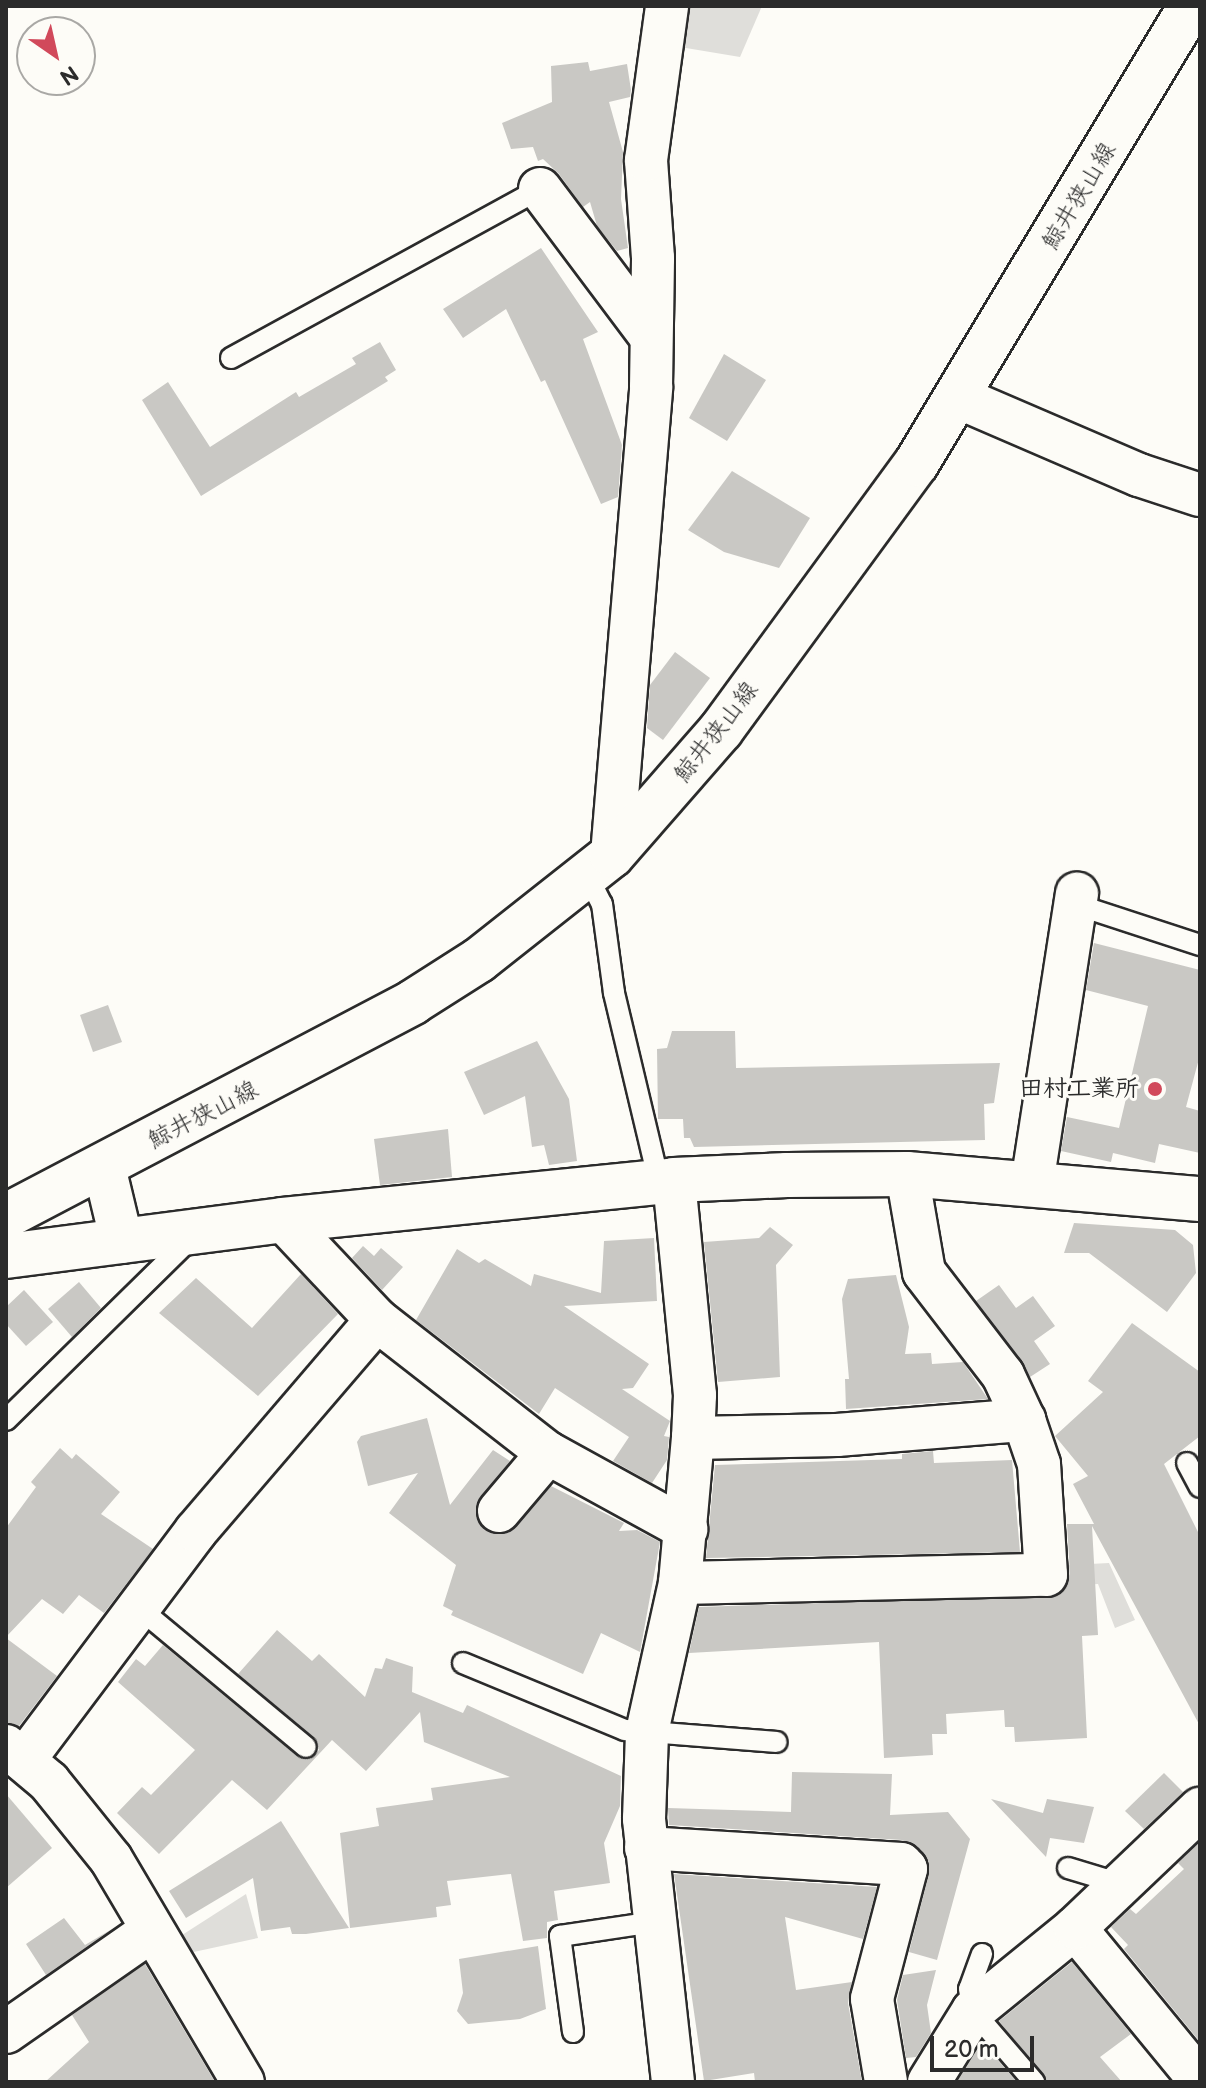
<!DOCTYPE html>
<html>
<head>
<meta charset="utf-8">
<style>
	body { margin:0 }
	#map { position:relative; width:1206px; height:2088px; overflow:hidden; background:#fdfcf7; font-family:"Balsamiq Sans","Klee One",sans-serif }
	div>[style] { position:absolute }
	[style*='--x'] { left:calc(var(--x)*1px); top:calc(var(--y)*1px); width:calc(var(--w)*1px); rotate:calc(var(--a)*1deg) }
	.green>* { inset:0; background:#dfdeda }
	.building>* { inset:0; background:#c9c8c4 }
	.roads { filter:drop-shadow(2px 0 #2b2b2b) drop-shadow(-2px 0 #2b2b2b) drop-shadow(0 2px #2b2b2b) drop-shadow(0 -2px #2b2b2b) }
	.lane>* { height:20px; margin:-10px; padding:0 10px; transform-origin:10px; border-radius:10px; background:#fdfcf7 }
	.street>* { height:42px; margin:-21px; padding:0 21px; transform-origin:21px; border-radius:21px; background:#fdfcf7 }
	.secondary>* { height:44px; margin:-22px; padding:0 22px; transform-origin:22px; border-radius:22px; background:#fdfcf7 }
	.dots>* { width:22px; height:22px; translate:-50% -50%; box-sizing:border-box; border:4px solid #fdfcf7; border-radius:50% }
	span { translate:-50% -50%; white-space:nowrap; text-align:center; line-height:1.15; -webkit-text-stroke:6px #fdfcf7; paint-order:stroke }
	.street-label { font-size:24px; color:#2b2b2b }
	.poi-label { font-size:24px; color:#2b2b2b; font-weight:700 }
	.right { translate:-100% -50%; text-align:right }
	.frame { position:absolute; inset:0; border:8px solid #2b2b2b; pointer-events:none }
	.north { position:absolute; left:16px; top:16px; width:80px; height:80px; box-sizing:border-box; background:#fdfcf7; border:2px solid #a9a8a5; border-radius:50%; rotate:146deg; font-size:22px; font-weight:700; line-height:32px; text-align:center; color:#2b2b2b }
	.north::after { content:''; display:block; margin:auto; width:28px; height:36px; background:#d1495b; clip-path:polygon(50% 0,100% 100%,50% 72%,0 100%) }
	.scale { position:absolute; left:930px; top:2036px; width:104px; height:36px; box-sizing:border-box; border:4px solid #2b2b2b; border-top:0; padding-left:10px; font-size:24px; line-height:28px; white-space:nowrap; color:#2b2b2b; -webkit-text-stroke:6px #fdfcf7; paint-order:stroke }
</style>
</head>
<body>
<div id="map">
	<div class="green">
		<div style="clip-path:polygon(675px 6px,762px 6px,740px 57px,668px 45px)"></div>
		<div style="clip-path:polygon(1109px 1563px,1135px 1620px,1115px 1628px,1098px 1584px,1052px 1586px,1052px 1566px)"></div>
		<div style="clip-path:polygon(246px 1894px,258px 1938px,189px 1953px,179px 1937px)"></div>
	</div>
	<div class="building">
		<div style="clip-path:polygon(588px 62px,590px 71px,627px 64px,631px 90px,630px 97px,609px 102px,623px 152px,621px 199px,628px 248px,617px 251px,597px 226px,590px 202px,583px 207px,559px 174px,543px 159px,538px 161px,533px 147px,511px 149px,502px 123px,552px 102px,551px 66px)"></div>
		<div style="clip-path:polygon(541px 248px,598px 332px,583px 339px,622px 445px,618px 497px,601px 504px,545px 380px,541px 382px,506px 309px,463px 338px,443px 309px)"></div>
		<div style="clip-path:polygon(380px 342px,396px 370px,385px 377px,388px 381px,201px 496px,142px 400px,168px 382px,210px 447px,296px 392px,299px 397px,356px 364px,352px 358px)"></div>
		<div style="clip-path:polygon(724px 354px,766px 380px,727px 441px,689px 418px)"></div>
		<div style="clip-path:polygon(732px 471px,810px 518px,779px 568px,724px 552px,688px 530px)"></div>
		<div style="clip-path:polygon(675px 652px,710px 678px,663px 740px,647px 728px,650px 685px)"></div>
		<div style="clip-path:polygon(1094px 943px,1200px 970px,1200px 1055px,1186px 1107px,1200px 1111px,1200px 1153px,1159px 1144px,1155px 1163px,1113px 1153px,1111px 1162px,1061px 1151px,1067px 1117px,1119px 1128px,1148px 1006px,1086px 990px)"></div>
		<div style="clip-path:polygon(108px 1005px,122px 1042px,93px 1052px,80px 1015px)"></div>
		<div style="clip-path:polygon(672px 1031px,735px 1031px,736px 1068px,1000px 1063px,994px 1103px,984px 1104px,985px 1140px,694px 1147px,690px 1138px,684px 1138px,683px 1119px,658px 1119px,657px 1049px,667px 1048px)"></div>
		<div style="clip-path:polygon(537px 1041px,569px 1099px,577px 1161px,549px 1165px,544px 1145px,532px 1147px,525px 1096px,484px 1115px,464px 1072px)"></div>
		<div style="clip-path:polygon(448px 1129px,452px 1177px,380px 1185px,374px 1139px)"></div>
		<div style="clip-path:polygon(1074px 1223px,1175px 1230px,1193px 1245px,1196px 1273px,1167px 1312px,1089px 1253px,1064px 1253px)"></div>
		<div style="clip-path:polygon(770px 1227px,793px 1245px,776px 1265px,780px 1377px,718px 1382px,704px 1242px,759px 1238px)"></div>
		<div style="clip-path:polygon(654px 1238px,657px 1301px,564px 1306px,649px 1364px,633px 1388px,622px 1389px,670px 1421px,664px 1436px,669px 1437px,667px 1460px,652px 1483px,613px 1461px,629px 1437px,555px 1388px,539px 1414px,416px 1320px,457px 1249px,479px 1263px,485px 1259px,531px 1286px,534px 1274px,601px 1293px,604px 1241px)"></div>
		<div style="clip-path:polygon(363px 1246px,374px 1256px,381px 1248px,403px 1267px,382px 1290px,352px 1258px)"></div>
		<div style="clip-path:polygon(301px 1274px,338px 1314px,258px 1396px,159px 1313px,196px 1278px,252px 1328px)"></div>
		<div style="clip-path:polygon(896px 1275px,909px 1327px,905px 1354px,931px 1353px,932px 1364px,963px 1362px,988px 1399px,846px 1409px,845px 1379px,849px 1379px,842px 1299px,848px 1279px)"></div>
		<div style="clip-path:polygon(79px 1282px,101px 1308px,72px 1337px,48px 1309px)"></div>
		<div style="clip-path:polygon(999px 1285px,1016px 1308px,1033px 1296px,1055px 1326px,1034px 1341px,1050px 1364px,1030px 1377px,976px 1301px)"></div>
		<div style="clip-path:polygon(24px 1290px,53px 1322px,26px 1346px,6px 1324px,6px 1307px)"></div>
		<div style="clip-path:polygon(1132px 1323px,1200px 1372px,1200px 1436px,1164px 1464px,1200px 1536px,1200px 1726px,1092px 1526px,1098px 1635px,1082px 1636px,1087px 1738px,1015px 1742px,1014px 1727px,1005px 1727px,1004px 1710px,946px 1714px,947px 1734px,932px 1734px,933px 1755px,884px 1758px,879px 1642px,689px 1653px,699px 1607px,1059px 1595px,1070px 1574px,1067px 1524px,1094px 1524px,1073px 1484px,1088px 1476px,1055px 1436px,1103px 1392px,1088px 1381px)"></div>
		<div style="clip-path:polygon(427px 1418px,450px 1505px,493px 1450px,510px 1461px,476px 1506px,484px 1530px,508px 1533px,551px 1486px,624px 1523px,619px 1531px,637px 1530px,660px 1542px,640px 1652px,601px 1633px,583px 1674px,451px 1615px,453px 1611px,443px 1606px,456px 1565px,389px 1513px,418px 1473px,368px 1486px,357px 1442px,361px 1436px)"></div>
		<div style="clip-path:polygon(60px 1448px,72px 1459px,76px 1454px,120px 1492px,101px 1514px,153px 1549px,104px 1613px,79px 1595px,63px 1614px,42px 1599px,6px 1637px,6px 1528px,36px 1487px,31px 1482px)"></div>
		<div style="clip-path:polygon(933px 1451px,934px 1463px,1012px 1460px,1020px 1552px,706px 1558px,715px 1465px,902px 1459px,902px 1454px)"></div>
		<div style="clip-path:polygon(277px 1630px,312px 1661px,319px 1654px,365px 1697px,375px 1668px,382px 1669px,386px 1658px,413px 1667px,412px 1692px,463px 1713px,467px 1705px,621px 1776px,620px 1806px,604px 1843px,610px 1883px,554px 1891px,558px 1920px,547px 1922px,547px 1938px,523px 1941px,511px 1874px,447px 1881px,451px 1905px,436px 1907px,437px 1917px,350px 1928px,340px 1833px,379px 1826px,376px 1808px,433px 1800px,431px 1788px,510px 1777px,424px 1742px,420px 1712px,366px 1771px,332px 1740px,267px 1810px,232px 1780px,159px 1854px,117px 1813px,142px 1787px,151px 1795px,195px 1750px,118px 1682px,136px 1659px,145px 1666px,163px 1645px,298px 1757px,310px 1759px,319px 1750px,315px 1738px,238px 1674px)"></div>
		<div style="clip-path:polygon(6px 1638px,57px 1676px,19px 1726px,6px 1723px)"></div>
		<div style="clip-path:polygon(792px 1772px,892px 1774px,890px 1815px,948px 1812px,970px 1839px,937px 1960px,909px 1952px,929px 1874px,929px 1862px,917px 1846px,902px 1840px,669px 1825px,668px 1808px,791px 1812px)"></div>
		<div style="clip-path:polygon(1164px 1773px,1183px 1792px,1144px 1829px,1125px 1811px)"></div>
		<div style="clip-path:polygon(6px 1794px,52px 1848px,6px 1888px)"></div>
		<div style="clip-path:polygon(991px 1799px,1043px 1813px,1047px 1799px,1094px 1807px,1084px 1843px,1050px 1838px,1046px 1857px)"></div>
		<div style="clip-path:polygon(281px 1821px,349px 1928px,306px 1934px,292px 1934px,290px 1927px,261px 1931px,253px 1878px,186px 1918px,169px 1891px)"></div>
		<div style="clip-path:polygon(1200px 1842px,1200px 2042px,1124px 1949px,1128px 1945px,1111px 1927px,1130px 1909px,1136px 1914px,1184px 1869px,1178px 1863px)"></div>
		<div style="clip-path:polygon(674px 1874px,877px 1887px,863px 1939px,785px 1917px,796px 1990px,852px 1982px,848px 2003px,862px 2082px,755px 2082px,754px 2073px,704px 2081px)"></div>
		<div style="clip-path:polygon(64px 1918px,85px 1945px,112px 1929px,46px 1975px,26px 1944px)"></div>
		<div style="clip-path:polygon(538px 1946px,546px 2009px,520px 2019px,468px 2024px,457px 2011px,463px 1993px,459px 1959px)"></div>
		<div style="clip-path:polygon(1072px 1962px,1131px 2034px,1100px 2057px,1122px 2082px,1047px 2082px,999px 2021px)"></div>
		<div style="clip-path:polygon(145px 1964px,215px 2082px,45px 2082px,89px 2042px,72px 2015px)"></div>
		<div style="clip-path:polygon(936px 1970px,927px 2005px,931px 2033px,916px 2057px,906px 2058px,897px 2000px,903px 1975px)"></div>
		<div style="clip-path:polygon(982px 2042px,1017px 2082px,957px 2082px)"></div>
	</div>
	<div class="roads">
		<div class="lane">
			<div style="--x:231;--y:358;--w:352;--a:-28.7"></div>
			<div style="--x:588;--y:877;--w:30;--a:63"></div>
			<div style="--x:602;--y:904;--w:90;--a:82.3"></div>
			<div style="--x:614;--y:993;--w:194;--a:76.6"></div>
			<div style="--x:1075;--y:904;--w:132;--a:18.2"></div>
			<div style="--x:6;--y:1420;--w:258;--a:-44.5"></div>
			<div style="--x:1187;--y:1463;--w:27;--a:62"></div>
			<div style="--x:139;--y:1608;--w:217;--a:39.8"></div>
			<div style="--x:463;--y:1663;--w:175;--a:22.5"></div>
			<div style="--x:625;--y:1730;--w:152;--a:4.5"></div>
			<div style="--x:1068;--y:1868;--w:55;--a:16.8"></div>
			<div style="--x:982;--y:1954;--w:37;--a:110"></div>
			<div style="--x:969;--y:1989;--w:22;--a:80"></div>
			<div style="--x:973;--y:2011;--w:94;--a:49.3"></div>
			<div style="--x:573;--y:2032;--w:97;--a:-97.7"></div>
			<div style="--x:560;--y:1936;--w:96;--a:-8.4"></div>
		</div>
		<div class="street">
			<div style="--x:540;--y:189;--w:185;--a:53.1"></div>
			<div style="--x:960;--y:398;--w:195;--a:23.3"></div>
			<div style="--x:1139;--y:475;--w:64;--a:18.2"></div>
			<div style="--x:612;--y:855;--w:470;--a:-85.2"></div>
			<div style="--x:651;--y:387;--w:129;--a:-89.1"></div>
			<div style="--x:653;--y:258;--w:98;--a:-94.1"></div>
			<div style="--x:646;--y:160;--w:155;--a:-82.2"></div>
			<div style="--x:104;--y:1167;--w:77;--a:76.5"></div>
			<div style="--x:1032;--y:1184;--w:294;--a:-81.2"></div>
			<div style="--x:283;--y:1220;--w:137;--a:46.8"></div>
			<div style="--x:377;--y:1320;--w:217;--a:37.9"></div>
			<div style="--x:548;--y:1453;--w:158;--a:28.8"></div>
			<div style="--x:693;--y:1438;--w:144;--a:-1.2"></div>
			<div style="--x:837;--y:1435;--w:188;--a:-4.6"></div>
			<div style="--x:499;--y:1511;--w:76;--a:-49.8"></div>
			<div style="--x:680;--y:1583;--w:366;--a:-1.3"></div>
			<div style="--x:1046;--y:1575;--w:111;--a:-93.6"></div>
			<div style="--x:1039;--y:1464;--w:46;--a:-108.8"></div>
			<div style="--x:1024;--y:1420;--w:50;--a:-115"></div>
			<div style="--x:1003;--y:1375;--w:130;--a:-127.5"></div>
			<div style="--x:924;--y:1272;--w:99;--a:-99.8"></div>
			<div style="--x:6;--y:1746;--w:56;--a:39.9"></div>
			<div style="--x:49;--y:1782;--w:99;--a:51.2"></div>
			<div style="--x:111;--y:1859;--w:259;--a:59.4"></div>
			<div style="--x:24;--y:1760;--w:286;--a:-53.1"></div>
			<div style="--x:196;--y:1531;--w:278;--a:-49.4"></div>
			<div style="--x:646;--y:1848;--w:256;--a:3.6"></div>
			<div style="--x:901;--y:1864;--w:7;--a:45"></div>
			<div style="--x:906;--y:1869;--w:134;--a:104.7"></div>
			<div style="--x:872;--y:1999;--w:84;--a:80.4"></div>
			<div style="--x:1075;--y:1928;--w:197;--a:50.6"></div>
			<div style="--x:6;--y:2032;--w:178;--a:-34.9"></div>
			<div style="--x:673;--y:2082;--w:265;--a:-96.3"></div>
			<div style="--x:644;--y:1819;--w:87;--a:-88"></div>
			<div style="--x:647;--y:1732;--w:153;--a:-77.5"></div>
			<div style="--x:680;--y:1583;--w:146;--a:-84.9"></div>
			<div style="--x:693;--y:1438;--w:43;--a:-87.3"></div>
			<div style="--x:695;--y:1395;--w:216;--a:-95.6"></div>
			<div style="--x:929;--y:2082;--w:84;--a:-58.2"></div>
			<div style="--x:973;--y:2011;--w:132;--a:-39.1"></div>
			<div style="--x:1075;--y:1928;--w:173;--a:-43.6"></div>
		</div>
		<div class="secondary">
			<div style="--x:6;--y:1216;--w:460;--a:-27.7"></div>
			<div style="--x:413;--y:1002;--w:78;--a:-32.5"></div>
			<div style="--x:479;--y:960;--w:169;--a:-38.3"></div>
			<div style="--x:612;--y:855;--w:166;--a:-48.9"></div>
			<div style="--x:721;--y:730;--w:330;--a:-53.8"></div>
			<div style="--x:916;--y:464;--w:534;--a:-59.02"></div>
			<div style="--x:6;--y:1256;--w:279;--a:-7.4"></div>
			<div style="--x:283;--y:1220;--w:393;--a:-5.8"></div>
			<div style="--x:674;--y:1180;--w:113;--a:-2.5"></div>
			<div style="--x:787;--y:1175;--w:120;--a:-0.5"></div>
			<div style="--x:907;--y:1174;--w:294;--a:4.9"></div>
		</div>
	</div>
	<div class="dots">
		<div style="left:1155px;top:1089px;background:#d1495b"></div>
	</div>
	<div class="street-label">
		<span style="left:1079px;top:196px;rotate:-59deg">鯨井狭山線</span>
		<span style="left:716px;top:732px;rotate:-52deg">鯨井狭山線</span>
		<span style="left:203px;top:1115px;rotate:-27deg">鯨井狭山線</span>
	</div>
	<div class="poi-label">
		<span class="right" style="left:1139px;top:1089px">田村工業所</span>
	</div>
	<div class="frame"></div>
	<div class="north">N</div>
	<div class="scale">20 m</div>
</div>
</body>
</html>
